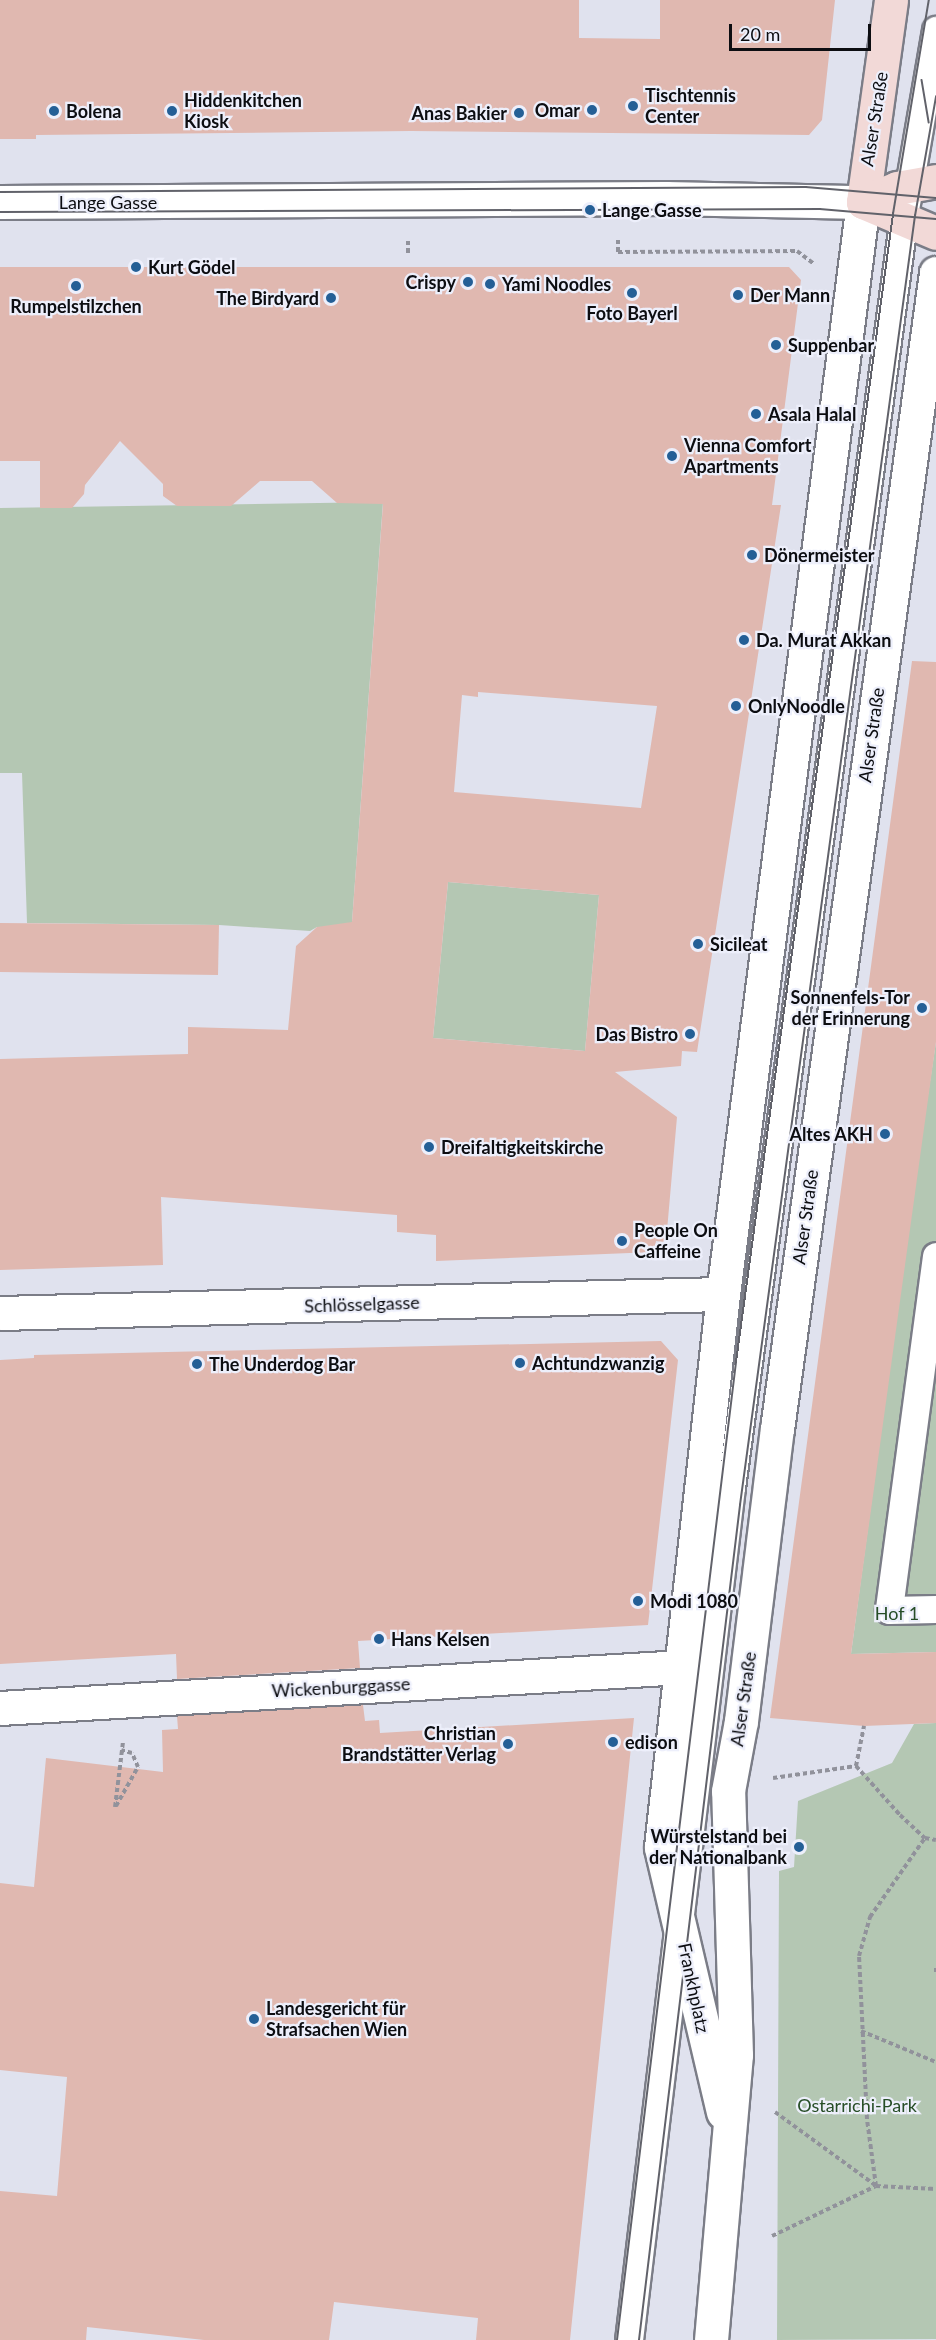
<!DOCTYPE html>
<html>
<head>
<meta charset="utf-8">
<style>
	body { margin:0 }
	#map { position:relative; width:936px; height:2340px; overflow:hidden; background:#e0e2ee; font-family:Lato,sans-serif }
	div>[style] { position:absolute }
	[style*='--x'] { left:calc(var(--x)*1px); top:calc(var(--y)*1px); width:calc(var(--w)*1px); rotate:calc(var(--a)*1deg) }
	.green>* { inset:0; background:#b4c7b3 }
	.building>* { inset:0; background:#e0b8b0 }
	.path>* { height:4px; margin-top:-2px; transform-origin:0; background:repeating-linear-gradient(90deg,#91929b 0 4.5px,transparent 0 7.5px) }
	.roads { filter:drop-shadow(2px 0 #7b7d87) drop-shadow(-2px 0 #7b7d87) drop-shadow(0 2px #7b7d87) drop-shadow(0 -2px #7b7d87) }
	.service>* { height:27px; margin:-13.5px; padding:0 13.5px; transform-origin:13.5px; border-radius:13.5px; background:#fff }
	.minor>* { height:33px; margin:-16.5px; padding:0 16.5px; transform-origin:16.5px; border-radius:16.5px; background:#fff }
	.tertiary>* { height:33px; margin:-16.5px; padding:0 16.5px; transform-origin:16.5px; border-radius:16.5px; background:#fff }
	.secondary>* { height:33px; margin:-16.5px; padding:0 16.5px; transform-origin:16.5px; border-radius:16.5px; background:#f2d9d7 }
	.tram>* { height:1.5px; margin:-0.75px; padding:0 0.75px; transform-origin:0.75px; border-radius:0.75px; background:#61626a }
	.dots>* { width:16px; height:16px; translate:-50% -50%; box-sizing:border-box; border:3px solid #edeffb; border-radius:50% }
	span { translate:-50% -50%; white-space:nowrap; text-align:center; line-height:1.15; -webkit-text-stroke:4.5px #edeffb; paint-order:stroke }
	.poi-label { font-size:18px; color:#0c0d11; font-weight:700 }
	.left { translate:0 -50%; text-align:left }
	.right { translate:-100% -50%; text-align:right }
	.street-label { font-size:18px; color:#0c0d11 }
	.park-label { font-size:18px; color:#264d26 }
	.scale { position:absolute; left:729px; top:24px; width:142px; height:27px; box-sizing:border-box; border:3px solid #0c0d11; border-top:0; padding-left:8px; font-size:18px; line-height:21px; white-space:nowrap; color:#0c0d11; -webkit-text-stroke:4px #edeffb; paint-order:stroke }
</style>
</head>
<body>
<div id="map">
	<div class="green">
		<div style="clip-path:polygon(383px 502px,350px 949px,317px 927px,310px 931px,219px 925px,27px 923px,22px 773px,0 773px,0 508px)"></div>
		<div style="clip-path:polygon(448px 882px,599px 895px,585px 1051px,433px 1038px)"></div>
		<div style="clip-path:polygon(936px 1042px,936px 1652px,851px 1654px,912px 1200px)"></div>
		<div style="clip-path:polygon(936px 1723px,936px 2339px,777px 2340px,779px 1871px,794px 1867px,798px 1801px,892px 1763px,914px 1724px)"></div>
	</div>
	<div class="building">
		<div style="clip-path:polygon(0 0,579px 0,579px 38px,660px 39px,660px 0,835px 0,822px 120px,809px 135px,411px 131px,36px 135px,36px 139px,0 139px)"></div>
		<div style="clip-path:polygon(evenodd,0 267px,789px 267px,801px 280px,772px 505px,781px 505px,697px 1052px,682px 1051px,681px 1066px,615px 1072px,677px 1117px,666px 1242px,656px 1241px,654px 1252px,436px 1261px,436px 1235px,397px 1232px,397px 1215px,161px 1197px,163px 1265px,0 1270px,0 1059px,188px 1054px,188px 1027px,288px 1030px,296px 946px,317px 927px,352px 922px,383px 504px,337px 503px,312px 481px,260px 481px,231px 506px,177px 506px,163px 496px,163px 484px,120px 441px,85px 485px,84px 494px,72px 508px,40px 508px,40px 461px,0 461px,0 267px,478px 692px,657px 706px,641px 808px,454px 792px,462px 695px,478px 697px,478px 692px,0 267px,448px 882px,599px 895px,585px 1051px,433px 1038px,448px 882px)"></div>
		<div style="clip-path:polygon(912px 661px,936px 662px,936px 1042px,851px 1654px,936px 1652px,936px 1723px,864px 1726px,770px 1718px)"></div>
		<div style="clip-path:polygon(0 923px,219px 925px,218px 975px,0 972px)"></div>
		<div style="clip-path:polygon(661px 1341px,678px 1360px,648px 1625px,358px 1641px,360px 1668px,177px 1679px,176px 1654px,0 1664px,0 1360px,34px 1358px,34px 1355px)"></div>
		<div style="clip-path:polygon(363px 1705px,365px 1721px,379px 1720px,380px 1733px,634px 1718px,570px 2340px,476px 2340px,478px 2318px,334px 2302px,329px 2340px,204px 2340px,87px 2327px,86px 2340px,0 2340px,0 2191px,57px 2196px,67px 2077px,0 2070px,0 1883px,34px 1887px,46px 1758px,163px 1772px,162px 1730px,178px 1729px,177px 1716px)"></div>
	</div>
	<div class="path">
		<div style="--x:618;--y:240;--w:12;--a:90"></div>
		<div style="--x:618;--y:252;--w:179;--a:-0.3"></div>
		<div style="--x:797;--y:251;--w:20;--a:37"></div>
		<div style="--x:408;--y:253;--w:12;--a:-90"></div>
		<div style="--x:856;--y:1766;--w:66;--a:48.1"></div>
		<div style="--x:900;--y:1815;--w:34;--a:43"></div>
		<div style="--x:925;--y:1838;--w:11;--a:10"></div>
		<div style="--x:856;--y:1766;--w:41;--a:-78.7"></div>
		<div style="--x:773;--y:1778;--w:84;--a:-8.2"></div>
		<div style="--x:116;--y:1806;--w:45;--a:-60.6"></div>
		<div style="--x:138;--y:1767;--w:15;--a:-113"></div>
		<div style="--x:132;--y:1753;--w:11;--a:-165"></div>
		<div style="--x:115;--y:1807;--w:65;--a:-83"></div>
		<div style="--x:936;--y:1968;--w:5;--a:90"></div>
		<div style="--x:861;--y:2031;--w:81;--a:22.5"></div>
		<div style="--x:775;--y:2112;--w:124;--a:36.1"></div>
		<div style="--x:876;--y:2186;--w:68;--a:-97.7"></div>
		<div style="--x:867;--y:2119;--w:163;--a:-92.8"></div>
		<div style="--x:859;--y:1956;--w:41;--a:-74.2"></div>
		<div style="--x:870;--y:1917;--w:96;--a:-55.2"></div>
		<div style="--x:772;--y:2236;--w:115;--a:-25.7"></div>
		<div style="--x:876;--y:2186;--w:60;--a:2.9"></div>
	</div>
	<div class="roads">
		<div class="service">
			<div style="--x:936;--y:1256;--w:357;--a:97.6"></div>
			<div style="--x:889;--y:1610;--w:47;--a:-1.2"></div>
			<div style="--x:629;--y:2340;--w:859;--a:-83.18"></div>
			<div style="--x:731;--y:1487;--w:1284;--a:-82.25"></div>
			<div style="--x:904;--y:215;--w:188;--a:-80.2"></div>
		</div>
		<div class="minor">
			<div style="--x:0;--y:202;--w:666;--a:-0.34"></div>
			<div style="--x:666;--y:198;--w:197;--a:1.2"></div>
			<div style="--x:0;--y:1313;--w:723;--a:-1.51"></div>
			<div style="--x:0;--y:1708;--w:683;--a:-3.44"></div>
		</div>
		<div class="tertiary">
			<div style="--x:723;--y:2112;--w:272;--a:-103.2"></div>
			<div style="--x:661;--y:1847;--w:556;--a:-83.6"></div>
			<div style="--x:723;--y:1294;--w:1101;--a:-82.69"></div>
			<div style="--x:711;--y:2340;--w:286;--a:-85"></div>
			<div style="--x:736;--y:2055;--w:264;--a:-91.7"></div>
			<div style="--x:728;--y:1791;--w:71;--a:-79.5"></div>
			<div style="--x:741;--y:1721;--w:294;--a:-83"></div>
			<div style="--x:777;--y:1429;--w:1167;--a:-82.17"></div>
		</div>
		<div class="secondary">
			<div style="--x:863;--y:202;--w:204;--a:-82.1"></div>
			<div style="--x:863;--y:202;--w:79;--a:23"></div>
			<div style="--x:863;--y:202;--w:37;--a:-22"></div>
			<div style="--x:897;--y:188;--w:40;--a:-10"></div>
		</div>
	</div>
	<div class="tram">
		<div style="--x:922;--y:80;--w:43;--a:80.5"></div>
		<div style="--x:0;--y:192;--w:806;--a:-0.36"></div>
		<div style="--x:806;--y:187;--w:130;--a:4.8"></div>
		<div style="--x:0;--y:212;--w:820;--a:-0.21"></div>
		<div style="--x:820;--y:209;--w:116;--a:4.9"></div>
		<div style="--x:617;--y:2340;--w:985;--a:-83.06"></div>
		<div style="--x:736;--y:1362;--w:1159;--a:-82.21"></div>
		<div style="--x:893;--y:214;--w:217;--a:-80.5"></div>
		<div style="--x:639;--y:2340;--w:841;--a:-83.1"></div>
		<div style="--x:740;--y:1505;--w:1301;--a:-82.27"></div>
		<div style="--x:915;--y:216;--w:121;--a:-80"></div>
	</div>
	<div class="dots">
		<div style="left:633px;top:106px;background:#245f96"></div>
		<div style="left:592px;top:110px;background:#245f96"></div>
		<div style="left:54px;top:111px;background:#245f96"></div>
		<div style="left:172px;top:111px;background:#245f96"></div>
		<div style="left:519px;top:113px;background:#245f96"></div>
		<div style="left:590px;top:210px;background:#245f96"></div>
		<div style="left:136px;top:267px;background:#245f96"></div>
		<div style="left:468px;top:282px;background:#245f96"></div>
		<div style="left:490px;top:284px;background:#245f96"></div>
		<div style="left:76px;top:286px;background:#245f96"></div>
		<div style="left:632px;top:293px;background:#245f96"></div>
		<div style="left:738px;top:295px;background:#245f96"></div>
		<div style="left:331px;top:298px;background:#245f96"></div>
		<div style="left:776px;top:345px;background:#245f96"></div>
		<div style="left:756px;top:414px;background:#245f96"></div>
		<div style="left:672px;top:456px;background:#245f96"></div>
		<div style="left:752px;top:555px;background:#245f96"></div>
		<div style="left:744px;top:640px;background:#245f96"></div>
		<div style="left:736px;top:706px;background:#245f96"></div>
		<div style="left:698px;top:944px;background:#245f96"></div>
		<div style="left:922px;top:1008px;background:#245f96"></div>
		<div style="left:690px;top:1034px;background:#245f96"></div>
		<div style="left:885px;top:1134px;background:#245f96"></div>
		<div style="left:429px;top:1147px;background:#245f96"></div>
		<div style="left:622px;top:1241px;background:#245f96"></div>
		<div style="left:520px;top:1363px;background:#245f96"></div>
		<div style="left:197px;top:1364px;background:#245f96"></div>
		<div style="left:638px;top:1601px;background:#245f96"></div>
		<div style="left:379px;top:1639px;background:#245f96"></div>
		<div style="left:613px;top:1742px;background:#245f96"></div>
		<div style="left:508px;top:1744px;background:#245f96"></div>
		<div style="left:799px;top:1847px;background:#245f96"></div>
		<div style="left:254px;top:2019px;background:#245f96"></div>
	</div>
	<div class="poi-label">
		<span class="left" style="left:645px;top:106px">Tischtennis<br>Center</span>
		<span class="left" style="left:184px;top:111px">Hiddenkitchen<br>Kiosk</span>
		<span class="right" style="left:580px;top:110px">Omar</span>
		<span class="left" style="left:66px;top:111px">Bolena</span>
		<span class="right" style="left:507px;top:113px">Anas Bakier</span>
		<span class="left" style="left:602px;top:210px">Lange Gasse</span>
		<span class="left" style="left:148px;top:267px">Kurt Gödel</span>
		<span class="right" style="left:456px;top:282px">Crispy</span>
		<span class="left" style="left:502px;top:284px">Yami Noodles</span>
		<span class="left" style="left:750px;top:295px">Der Mann</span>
		<span class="right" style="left:319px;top:298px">The Birdyard</span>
		<span style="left:76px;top:306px">Rumpelstilzchen</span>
		<span style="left:632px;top:313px">Foto Bayerl</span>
		<span class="left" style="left:788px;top:345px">Suppenbar</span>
		<span class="left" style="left:768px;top:414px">Asala Halal</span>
		<span class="left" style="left:684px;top:456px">Vienna Comfort<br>Apartments</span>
		<span class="left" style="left:764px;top:555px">Dönermeister</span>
		<span class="left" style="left:756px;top:640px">Da. Murat Akkan</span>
		<span class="left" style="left:748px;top:706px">OnlyNoodle</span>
		<span class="left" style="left:710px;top:944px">Sicileat</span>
		<span class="right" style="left:910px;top:1008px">Sonnenfels-Tor<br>der Erinnerung</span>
		<span class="right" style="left:678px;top:1034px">Das Bistro</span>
		<span class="right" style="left:873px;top:1134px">Altes AKH</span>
		<span class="left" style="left:441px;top:1147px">Dreifaltigkeitskirche</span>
		<span class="left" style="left:634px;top:1241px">People On<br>Caffeine</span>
		<span class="left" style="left:532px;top:1363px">Achtundzwanzig</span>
		<span class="left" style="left:209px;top:1364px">The Underdog Bar</span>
		<span class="left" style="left:650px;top:1601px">Modi 1080</span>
		<span class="left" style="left:391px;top:1639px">Hans Kelsen</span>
		<span class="right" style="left:496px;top:1744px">Christian<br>Brandstätter Verlag</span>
		<span class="left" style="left:625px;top:1742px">edison</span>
		<span class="right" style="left:787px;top:1847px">Würstelstand bei<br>der Nationalbank</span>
		<span class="left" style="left:266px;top:2019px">Landesgericht für<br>Strafsachen Wien</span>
	</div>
	<div class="street-label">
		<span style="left:874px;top:119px;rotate:-81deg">Alser Straße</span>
		<span style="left:108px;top:202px">Lange Gasse</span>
		<span style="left:871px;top:735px;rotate:-82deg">Alser Straße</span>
		<span style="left:805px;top:1217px;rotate:-82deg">Alser Straße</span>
		<span style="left:362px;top:1304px;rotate:-2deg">Schlösselgasse</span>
		<span style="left:341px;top:1687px;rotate:-3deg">Wickenburggasse</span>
		<span style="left:743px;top:1699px;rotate:-82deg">Alser Straße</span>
		<span style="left:694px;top:1988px;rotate:78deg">Frankhplatz</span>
	</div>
	<div class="park-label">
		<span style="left:897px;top:1613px">Hof 1</span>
		<span style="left:857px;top:2105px">Ostarrichi-Park</span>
	</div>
	<div class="scale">20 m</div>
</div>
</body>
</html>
